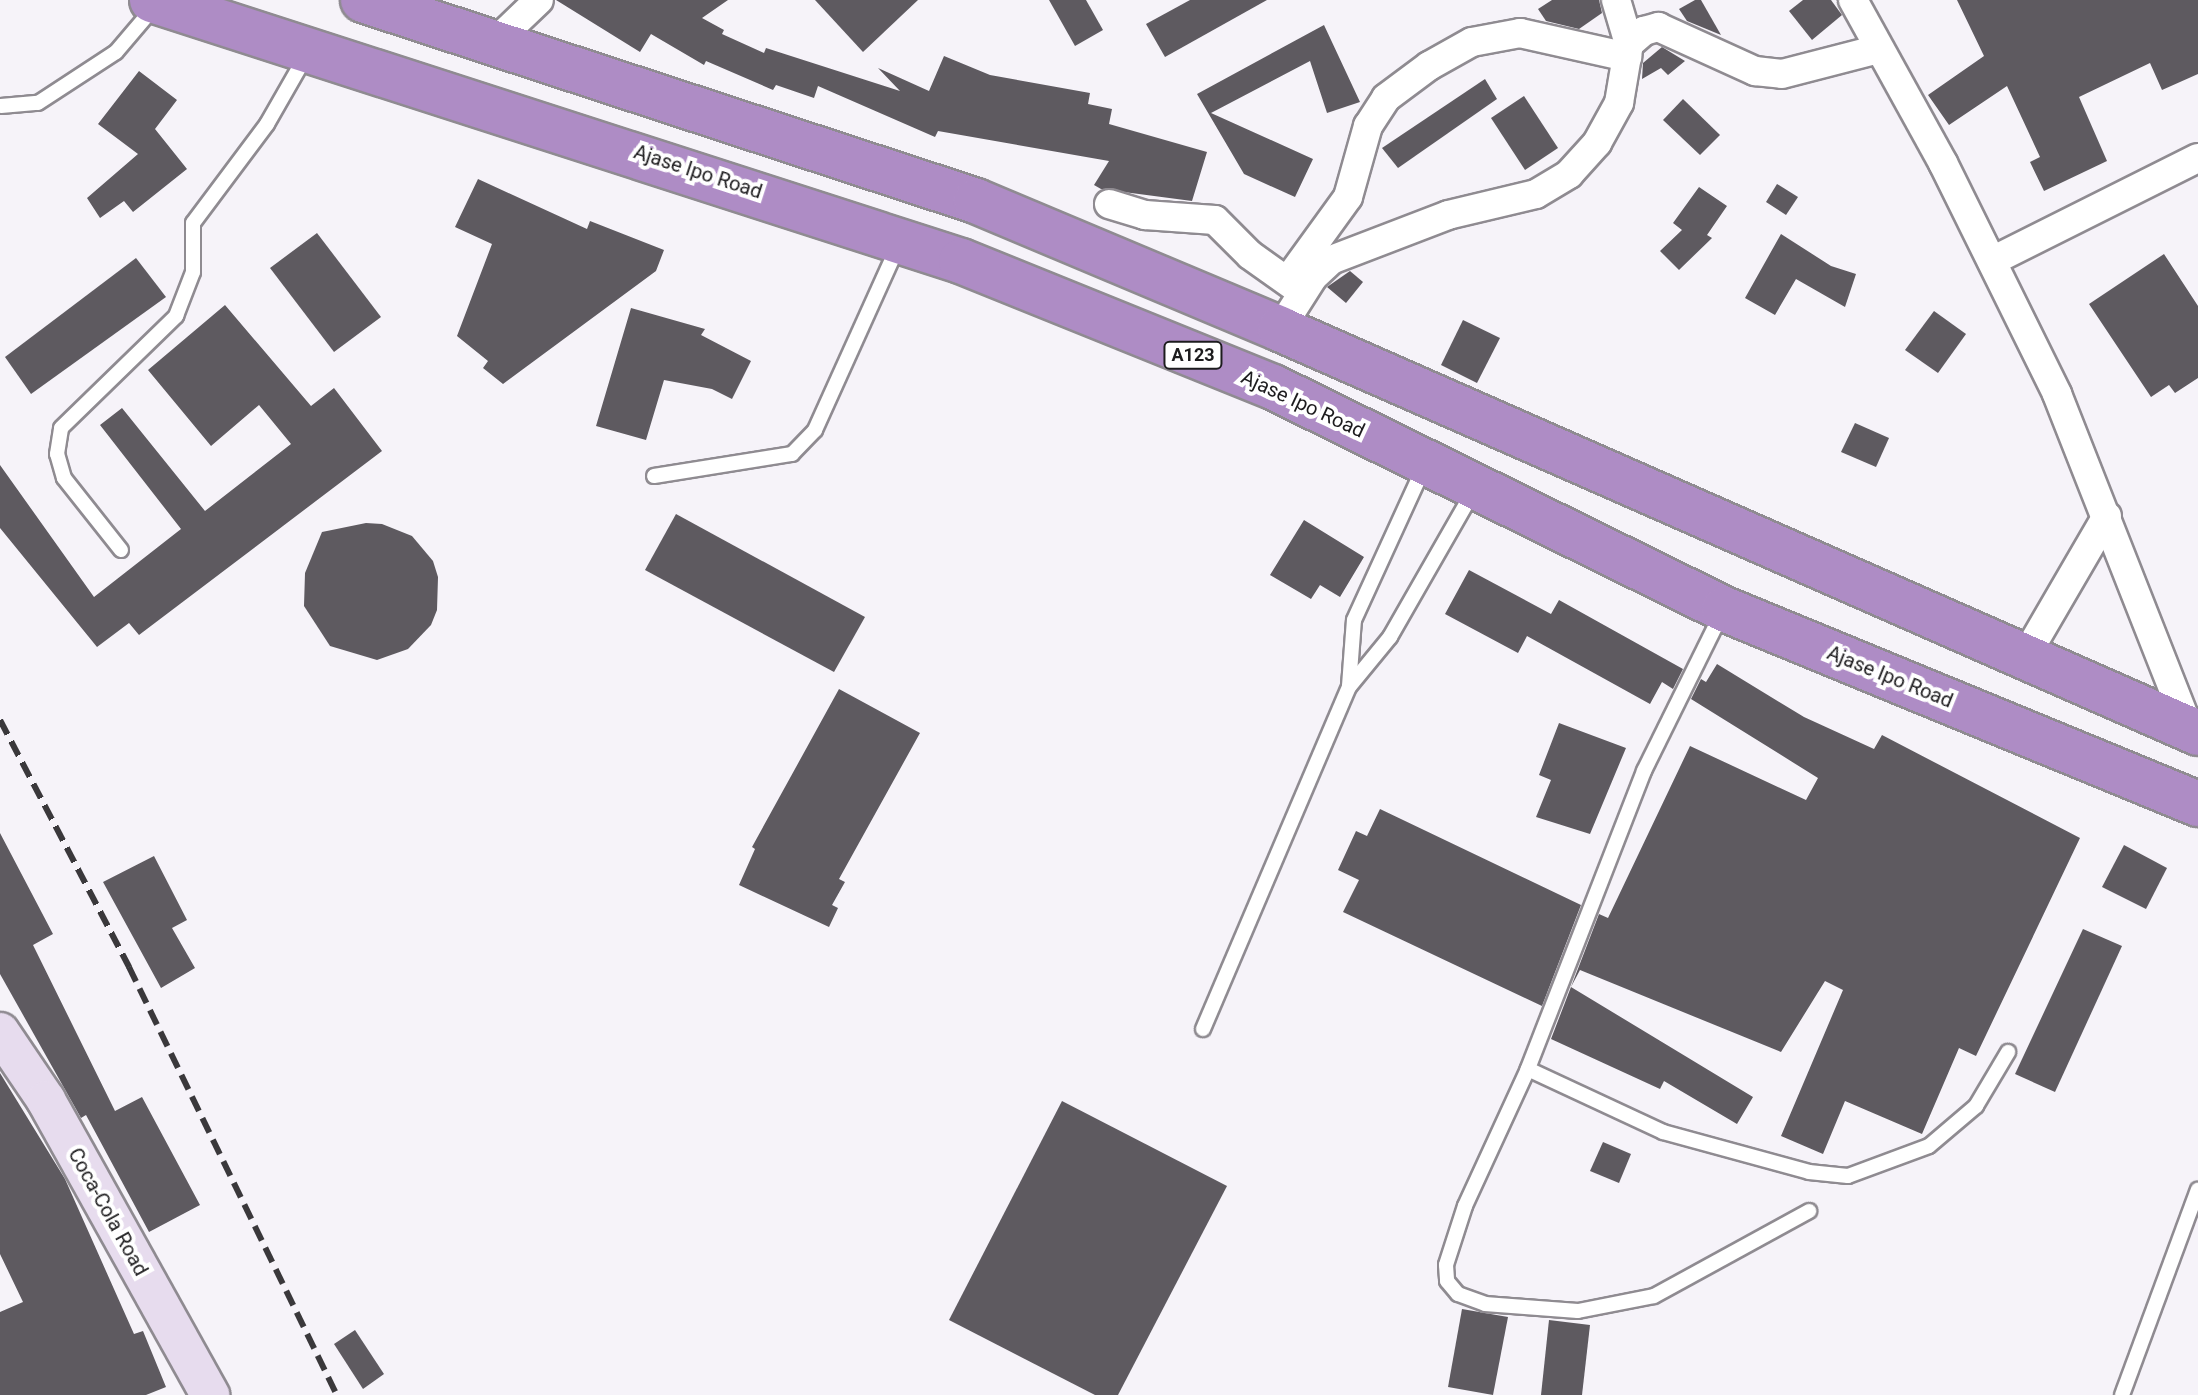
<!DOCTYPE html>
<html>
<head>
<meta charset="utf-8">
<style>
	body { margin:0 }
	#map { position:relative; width:2198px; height:1395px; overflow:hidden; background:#f6f3f9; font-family:Roboto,sans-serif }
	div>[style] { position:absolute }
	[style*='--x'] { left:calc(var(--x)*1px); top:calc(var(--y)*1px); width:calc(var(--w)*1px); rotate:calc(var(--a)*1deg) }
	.building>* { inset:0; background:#5e5a60 }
	.roads { filter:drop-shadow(2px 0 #8f8b91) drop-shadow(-2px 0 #8f8b91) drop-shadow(0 2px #8f8b91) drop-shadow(0 -2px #8f8b91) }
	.lane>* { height:14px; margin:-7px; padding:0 7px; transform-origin:7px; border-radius:7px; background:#fff }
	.street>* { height:28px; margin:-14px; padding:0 14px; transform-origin:14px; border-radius:14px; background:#fff }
	.secondary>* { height:38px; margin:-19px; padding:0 19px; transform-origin:19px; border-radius:19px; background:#e7dcee }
	.highway>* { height:44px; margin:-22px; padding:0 22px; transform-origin:22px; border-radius:22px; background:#ae8cc5 }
	.rail>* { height:6px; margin-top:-3px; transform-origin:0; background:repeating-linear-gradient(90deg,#3a383b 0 16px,transparent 0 24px) }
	span { translate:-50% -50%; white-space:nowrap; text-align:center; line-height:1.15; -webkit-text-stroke:8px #fff; paint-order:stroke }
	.shield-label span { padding:2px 6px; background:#fff; border:2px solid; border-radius:6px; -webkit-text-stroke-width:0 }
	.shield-label { font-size:18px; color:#1d1c1e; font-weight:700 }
	.street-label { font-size:20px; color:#1d1c1e }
</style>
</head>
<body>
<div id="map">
	<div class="building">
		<div style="clip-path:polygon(556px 0,728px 0,702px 18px,724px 30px,722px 34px,764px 53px,766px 48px,900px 91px,878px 68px,929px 91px,944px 56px,990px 75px,1090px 93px,1088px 104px,1112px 109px,1109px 124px,1207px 152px,1192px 201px,1101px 189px,1094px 185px,1109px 161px,938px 131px,935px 137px,818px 86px,814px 98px,776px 85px,773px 90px,706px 61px,704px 65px,651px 34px,640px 52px)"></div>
		<div style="clip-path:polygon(815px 0,918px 0,863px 52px)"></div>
		<div style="clip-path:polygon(1049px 0,1086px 0,1103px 30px,1075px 46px)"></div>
		<div style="clip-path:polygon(1190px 0,1267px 0,1165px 57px,1146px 24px)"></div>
		<div style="clip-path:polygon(1552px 0,1599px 0,1602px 13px,1579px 29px,1546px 21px,1538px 9px)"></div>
		<div style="clip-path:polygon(1695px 0,1701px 0,1721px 35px,1687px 21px,1679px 9px)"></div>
		<div style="clip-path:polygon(1803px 0,1831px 0,1842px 15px,1812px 40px,1789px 11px)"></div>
		<div style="clip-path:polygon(1957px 0,2198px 0,2198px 74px,2162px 90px,2150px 63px,2079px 97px,2107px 161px,2044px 191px,2030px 162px,2040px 157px,2007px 86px,1949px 125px,1928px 95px,1984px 56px)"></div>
		<div style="clip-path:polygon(1324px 25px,1360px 102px,1327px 113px,1310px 61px,1211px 113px,1313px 159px,1295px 197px,1244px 174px,1197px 94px)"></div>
		<div style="clip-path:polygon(1662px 47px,1685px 61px,1668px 75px,1661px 68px,1642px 79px,1643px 63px)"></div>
		<div style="clip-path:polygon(139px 71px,177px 100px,155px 129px,187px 169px,133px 212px,124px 201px,100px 218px,87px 198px,138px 154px,98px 124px)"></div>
		<div style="clip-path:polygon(1485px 79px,1497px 99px,1398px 168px,1382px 148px)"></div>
		<div style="clip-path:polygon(1524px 96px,1558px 148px,1525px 170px,1491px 118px)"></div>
		<div style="clip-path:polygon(1683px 99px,1720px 135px,1700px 155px,1663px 120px)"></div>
		<div style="clip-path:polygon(478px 179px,587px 229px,590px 221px,664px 250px,656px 271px,503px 384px,483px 368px,488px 361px,457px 336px,492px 244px,455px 227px)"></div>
		<div style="clip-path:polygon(1777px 184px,1798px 197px,1786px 215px,1766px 202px)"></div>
		<div style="clip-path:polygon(1699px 187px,1727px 206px,1707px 235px,1712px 238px,1679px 270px,1660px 251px,1682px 230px,1673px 223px)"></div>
		<div style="clip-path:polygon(317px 233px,381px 317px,334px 352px,270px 268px)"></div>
		<div style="clip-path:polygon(1781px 234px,1831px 266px,1856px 274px,1845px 307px,1796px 279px,1775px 315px,1745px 298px)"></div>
		<div style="clip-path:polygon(2164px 254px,2198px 306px,2198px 378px,2175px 393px,2169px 385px,2151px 397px,2089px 304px)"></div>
		<div style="clip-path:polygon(136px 258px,166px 297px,31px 394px,5px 357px)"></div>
		<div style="clip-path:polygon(1350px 271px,1363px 282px,1346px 303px,1327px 287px)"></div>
		<div style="clip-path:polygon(225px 305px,311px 406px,334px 388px,382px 451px,139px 635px,129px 623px,97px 647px,0 528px,0 465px,94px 597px,181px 529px,100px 425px,122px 408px,205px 511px,291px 444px,259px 405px,211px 446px,148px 370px)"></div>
		<div style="clip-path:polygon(631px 308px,705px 329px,701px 335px,751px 361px,732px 399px,712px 389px,664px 380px,646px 440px,596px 426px)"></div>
		<div style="clip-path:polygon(1934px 311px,1966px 334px,1938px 373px,1905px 350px)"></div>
		<div style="clip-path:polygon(1463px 320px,1500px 338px,1477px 383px,1441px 365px)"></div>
		<div style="clip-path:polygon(1855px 423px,1889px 438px,1876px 467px,1841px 452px)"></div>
		<div style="clip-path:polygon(676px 514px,865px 617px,834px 672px,645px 570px)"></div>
		<div style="clip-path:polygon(1304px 520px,1364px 557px,1340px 597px,1320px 585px,1311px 599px,1270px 575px)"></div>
		<div style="clip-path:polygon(366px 523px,382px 524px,412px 536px,433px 561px,438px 577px,437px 610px,431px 625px,408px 649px,377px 660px,330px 646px,304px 606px,305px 573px,322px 532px)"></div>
		<div style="clip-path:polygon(1469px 570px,1551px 614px,1559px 600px,1683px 669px,1673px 689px,1662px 682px,1650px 704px,1527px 636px,1518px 653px,1445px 614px)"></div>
		<div style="clip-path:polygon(1717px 664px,1804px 717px,1874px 749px,1882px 735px,2080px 838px,1976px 1056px,1959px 1048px,1922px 1134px,1845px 1101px,1823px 1154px,1781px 1136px,1843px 990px,1825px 981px,1781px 1052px,1580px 970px,1571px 987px,1753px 1097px,1737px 1124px,1664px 1081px,1660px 1089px,1551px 1039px,1599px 914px,1608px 918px,1690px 746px,1806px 800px,1818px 778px,1691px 699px,1701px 679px,1706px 682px)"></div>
		<div style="clip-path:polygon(839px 689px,920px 733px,839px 879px,845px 882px,832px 905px,838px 908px,829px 927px,739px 885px,755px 849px,752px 847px)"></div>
		<div style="clip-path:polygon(1559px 723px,1626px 748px,1590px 834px,1536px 817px,1551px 780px,1539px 775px)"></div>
		<div style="clip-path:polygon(1380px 809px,1581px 905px,1542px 1006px,1343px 912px,1359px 880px,1338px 870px,1356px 831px,1367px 836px)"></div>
		<div style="clip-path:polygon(0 833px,53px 934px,33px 945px,115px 1111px,142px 1097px,200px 1205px,149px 1232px,86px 1115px,81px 1118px,0 974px)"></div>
		<div style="clip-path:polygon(2124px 845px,2167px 868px,2146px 909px,2102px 887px)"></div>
		<div style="clip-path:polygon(154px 856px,187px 920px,172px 928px,195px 968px,161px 988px,103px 882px)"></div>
		<div style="clip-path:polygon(2083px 929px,2122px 946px,2055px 1092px,2015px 1074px)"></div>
		<div style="clip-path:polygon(0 1073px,65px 1179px,134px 1334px,143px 1331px,166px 1387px,146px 1395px,0 1395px,0 1312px,23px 1302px,0 1254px)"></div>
		<div style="clip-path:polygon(1062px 1101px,1227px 1186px,1118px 1395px,1095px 1395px,949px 1320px)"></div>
		<div style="clip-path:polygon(1603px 1142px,1631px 1154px,1619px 1183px,1590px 1171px)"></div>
		<div style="clip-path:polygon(1462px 1309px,1508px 1317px,1493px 1395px,1448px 1387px)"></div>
		<div style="clip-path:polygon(1549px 1320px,1590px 1325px,1582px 1395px,1541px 1395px)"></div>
		<div style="clip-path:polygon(355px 1330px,384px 1374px,363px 1389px,334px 1344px)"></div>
	</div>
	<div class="roads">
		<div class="lane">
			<div style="--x:1;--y:106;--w:37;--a:-5"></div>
			<div style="--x:38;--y:103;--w:93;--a:-33.2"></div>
			<div style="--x:116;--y:52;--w:62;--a:-49.6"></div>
			<div style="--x:654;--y:476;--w:140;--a:-9.1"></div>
			<div style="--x:792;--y:454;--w:33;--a:-46"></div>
			<div style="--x:815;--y:430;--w:204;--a:-65.7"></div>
			<div style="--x:121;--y:550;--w:92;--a:-128.4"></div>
			<div style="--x:64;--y:478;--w:25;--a:-106"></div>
			<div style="--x:57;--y:454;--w:26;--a:-81"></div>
			<div style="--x:61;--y:428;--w:161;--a:-44.2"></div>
			<div style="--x:176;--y:316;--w:47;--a:-68.9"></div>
			<div style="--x:193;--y:272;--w:49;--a:-90"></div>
			<div style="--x:193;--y:223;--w:124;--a:-53.2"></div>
			<div style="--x:267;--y:124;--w:78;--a:-60.2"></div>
			<div style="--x:1722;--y:613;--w:176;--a:116.3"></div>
			<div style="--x:1644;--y:771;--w:320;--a:111.3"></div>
			<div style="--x:1528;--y:1069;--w:151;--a:114.7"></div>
			<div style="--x:1465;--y:1206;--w:62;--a:107.9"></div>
			<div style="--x:1446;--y:1265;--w:16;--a:86"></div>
			<div style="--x:1447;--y:1281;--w:17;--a:50"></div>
			<div style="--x:1458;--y:1294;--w:29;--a:20"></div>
			<div style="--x:1485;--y:1304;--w:93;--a:4.3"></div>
			<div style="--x:1578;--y:1311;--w:77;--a:-11.2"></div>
			<div style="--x:1654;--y:1296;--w:177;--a:-28.7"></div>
			<div style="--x:1349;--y:686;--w:66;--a:-85.7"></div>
			<div style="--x:1354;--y:620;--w:168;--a:-65.4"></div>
			<div style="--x:1203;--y:1029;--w:372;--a:-66.9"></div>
			<div style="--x:1349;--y:687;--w:65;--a:-50.6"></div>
			<div style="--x:1390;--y:637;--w:167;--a:-60.2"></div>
			<div style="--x:1528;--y:1069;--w:149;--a:25"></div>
			<div style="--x:1663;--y:1132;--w:151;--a:15.3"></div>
			<div style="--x:1809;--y:1172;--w:39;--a:6"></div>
			<div style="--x:1848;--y:1176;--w:86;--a:-20.3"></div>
			<div style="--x:1929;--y:1146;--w:62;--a:-40.4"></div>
			<div style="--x:1976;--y:1106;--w:63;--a:-59.3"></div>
			<div style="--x:2122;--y:1395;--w:219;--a:-69.7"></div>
		</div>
		<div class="street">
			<div style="--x:1616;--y:0;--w:46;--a:73.5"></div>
			<div style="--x:1853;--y:0;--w:186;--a:61.1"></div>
			<div style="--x:1943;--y:163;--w:258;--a:63.7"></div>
			<div style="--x:2057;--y:394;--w:360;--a:68.5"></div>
			<div style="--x:494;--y:43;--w:62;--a:-43.7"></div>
			<div style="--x:1109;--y:204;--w:38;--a:17"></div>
			<div style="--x:1145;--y:215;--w:70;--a:4.1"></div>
			<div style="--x:1215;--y:220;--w:49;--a:45"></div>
			<div style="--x:1250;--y:255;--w:64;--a:35.4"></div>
			<div style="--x:1992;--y:261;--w:230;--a:-26.6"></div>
			<div style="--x:1288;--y:280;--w:102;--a:-54.1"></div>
			<div style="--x:1348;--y:197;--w:74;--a:-74.3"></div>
			<div style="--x:1368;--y:126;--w:33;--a:-57"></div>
			<div style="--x:1386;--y:98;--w:54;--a:-36.7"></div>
			<div style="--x:1429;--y:66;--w:49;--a:-29.2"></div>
			<div style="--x:1472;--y:42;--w:49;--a:-10.6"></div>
			<div style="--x:1520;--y:33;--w:110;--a:12.6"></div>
			<div style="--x:1280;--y:329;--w:62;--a:-57.6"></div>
			<div style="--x:1313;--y:277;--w:25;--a:-43"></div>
			<div style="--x:1331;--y:260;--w:125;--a:-21"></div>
			<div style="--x:1448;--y:215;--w:90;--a:-13.4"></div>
			<div style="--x:1536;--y:194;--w:39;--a:-31"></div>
			<div style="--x:1569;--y:174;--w:42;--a:-47.9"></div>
			<div style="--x:1597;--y:143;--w:46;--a:-61.2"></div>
			<div style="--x:1619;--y:103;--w:60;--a:-80.4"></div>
			<div style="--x:1629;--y:44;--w:20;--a:-41"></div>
			<div style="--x:1644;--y:31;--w:15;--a:-16"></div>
			<div style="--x:1658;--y:27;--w:107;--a:24.4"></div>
			<div style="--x:1755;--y:71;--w:27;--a:6"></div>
			<div style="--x:1782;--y:74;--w:100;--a:-14.5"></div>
			<div style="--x:2025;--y:657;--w:163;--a:-59.8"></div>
		</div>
		<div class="secondary">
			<div style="--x:0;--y:1032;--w:82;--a:55.9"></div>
			<div style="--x:46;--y:1100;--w:338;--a:60.9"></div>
		</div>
		<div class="highway">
			<div style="--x:152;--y:0;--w:850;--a:17.88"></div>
			<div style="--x:961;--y:261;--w:336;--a:22"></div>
			<div style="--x:1273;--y:387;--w:503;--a:26.21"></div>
			<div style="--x:1724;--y:609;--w:513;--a:22.36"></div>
			<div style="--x:363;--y:0;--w:645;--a:18.15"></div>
			<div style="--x:976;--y:201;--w:330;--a:22.8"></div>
			<div style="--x:1280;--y:329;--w:1003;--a:23.75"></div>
		</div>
	</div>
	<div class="rail">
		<div style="--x:0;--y:720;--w:279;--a:62.4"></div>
		<div style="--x:129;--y:967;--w:476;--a:64.1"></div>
	</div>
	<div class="shield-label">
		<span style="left:1193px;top:355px">A123</span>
	</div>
	<div class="street-label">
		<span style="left:698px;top:172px;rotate:18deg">Ajase Ipo Road</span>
		<span style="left:1303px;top:404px;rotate:25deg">Ajase Ipo Road</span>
		<span style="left:1890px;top:677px;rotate:22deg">Ajase Ipo Road</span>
		<span style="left:108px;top:1212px;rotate:61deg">Coca-Cola Road</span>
	</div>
</div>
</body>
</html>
